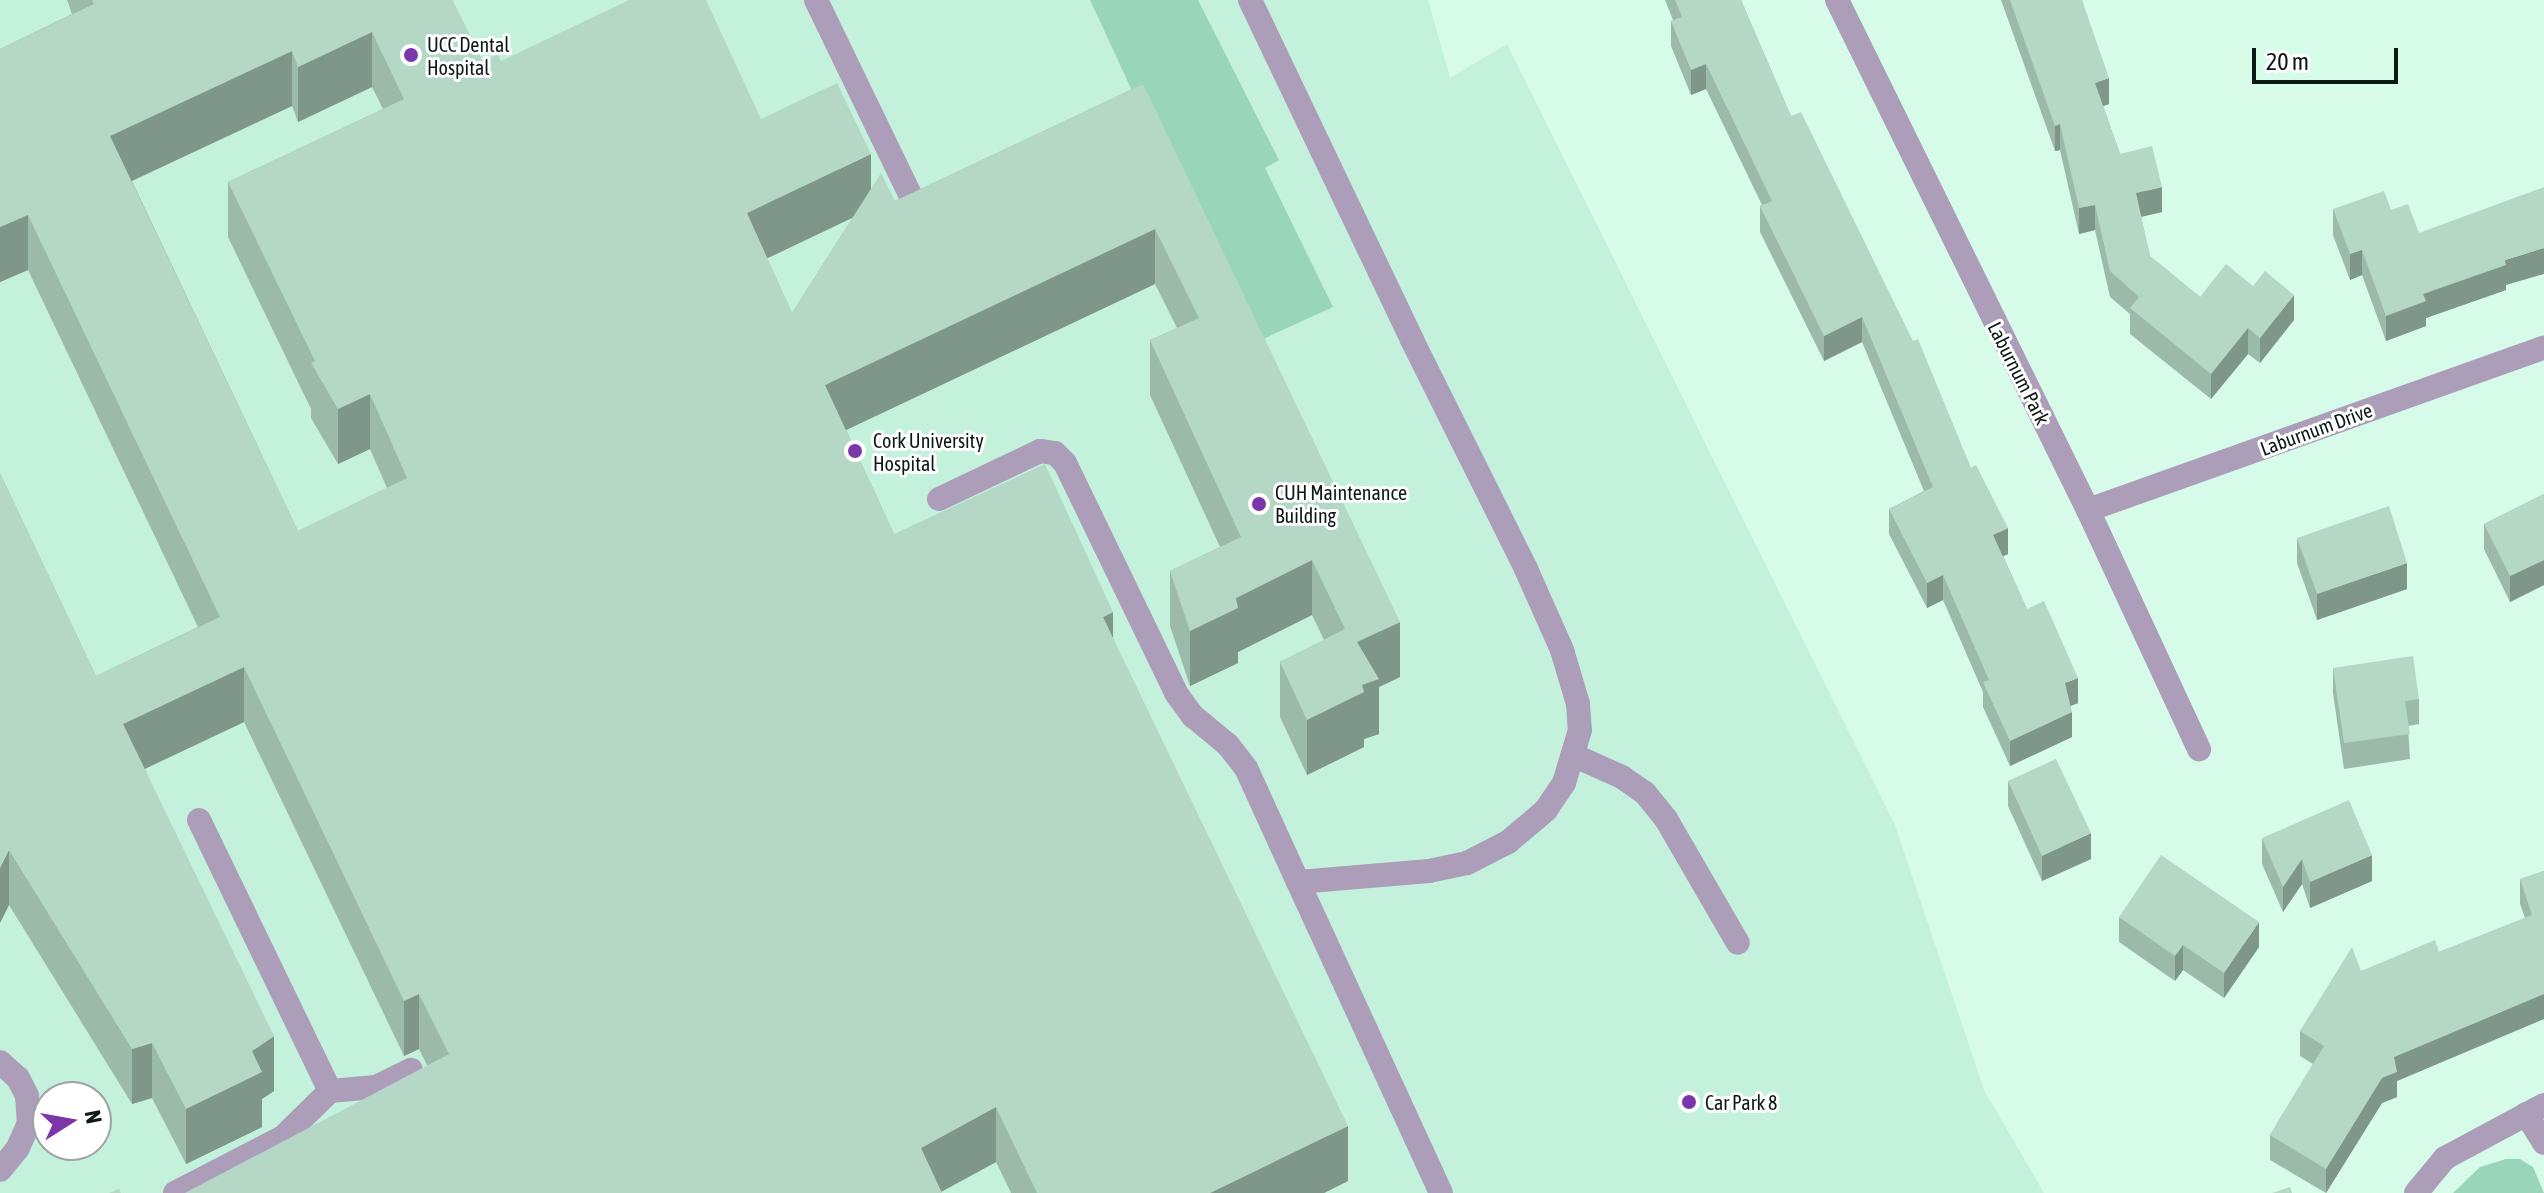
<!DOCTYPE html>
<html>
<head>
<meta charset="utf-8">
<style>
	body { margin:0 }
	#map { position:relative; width:2544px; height:1193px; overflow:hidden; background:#d7fbe9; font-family:"Asap Condensed",sans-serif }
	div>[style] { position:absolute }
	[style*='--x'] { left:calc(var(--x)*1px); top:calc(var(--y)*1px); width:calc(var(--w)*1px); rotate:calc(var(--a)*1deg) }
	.built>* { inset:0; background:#c4f1db }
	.green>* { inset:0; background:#99d6b9 }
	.lane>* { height:24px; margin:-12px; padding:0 12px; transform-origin:12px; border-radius:12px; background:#ac9eb9 }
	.street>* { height:24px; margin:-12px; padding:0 12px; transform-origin:12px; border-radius:12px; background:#ac9eb9 }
	.wall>* { inset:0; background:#9cbaaa }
	.shaded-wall>* { inset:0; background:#7f978b }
	.building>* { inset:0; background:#b5d8c6 }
	.dots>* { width:22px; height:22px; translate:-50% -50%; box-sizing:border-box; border:4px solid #fff; border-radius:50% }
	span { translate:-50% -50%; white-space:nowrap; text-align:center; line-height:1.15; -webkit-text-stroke:6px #fff; paint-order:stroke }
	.poi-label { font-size:20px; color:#0c1913 }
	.left { translate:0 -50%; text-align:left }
	.street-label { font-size:20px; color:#0c1913 }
	.north { position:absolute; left:32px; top:1081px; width:80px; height:80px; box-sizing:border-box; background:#fff; border:2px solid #9ea3a1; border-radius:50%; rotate:79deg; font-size:22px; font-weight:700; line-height:32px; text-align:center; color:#0c1913 }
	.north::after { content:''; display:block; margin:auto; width:28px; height:36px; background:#7b36aa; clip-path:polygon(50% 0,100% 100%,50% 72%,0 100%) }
	.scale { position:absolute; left:2252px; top:48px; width:146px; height:36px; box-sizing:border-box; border:4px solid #0c1913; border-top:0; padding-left:10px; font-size:24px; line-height:28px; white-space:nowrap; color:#0c1913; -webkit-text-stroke:6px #fff; paint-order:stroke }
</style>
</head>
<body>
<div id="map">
	<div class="built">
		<div style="clip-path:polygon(evenodd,0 0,1428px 0,1450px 78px,1507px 44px,1895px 825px,1984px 1090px,2044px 1193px,0 1193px,0 0,48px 1097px,96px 1097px,96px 1145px,48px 1145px,48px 1097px)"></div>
	</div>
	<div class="green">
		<div style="clip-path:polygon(1090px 0,1198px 0,1279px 160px,1265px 168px,1333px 307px,1250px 345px)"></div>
		<div style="clip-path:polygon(2506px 1159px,2520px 1159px,2533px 1167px,2544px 1193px,2453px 1193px,2480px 1167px)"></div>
	</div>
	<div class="lane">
		<div style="--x:816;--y:0;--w:237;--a:64.2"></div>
		<div style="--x:1250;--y:0;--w:377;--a:64.5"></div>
		<div style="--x:1412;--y:340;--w:256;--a:63.5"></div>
		<div style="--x:1526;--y:569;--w:89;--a:66"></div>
		<div style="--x:1562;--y:650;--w:56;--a:73.5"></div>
		<div style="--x:1578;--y:704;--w:26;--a:86"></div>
		<div style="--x:1580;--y:730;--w:55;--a:106.8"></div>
		<div style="--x:1564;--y:783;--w:32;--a:124"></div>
		<div style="--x:1546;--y:810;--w:50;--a:139.9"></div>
		<div style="--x:1508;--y:842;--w:46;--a:152.9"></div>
		<div style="--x:1467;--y:863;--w:39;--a:168"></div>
		<div style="--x:1429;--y:871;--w:131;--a:175.2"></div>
		<div style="--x:1298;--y:882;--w:342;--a:65.3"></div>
		<div style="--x:939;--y:499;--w:112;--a:-25.4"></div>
		<div style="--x:1040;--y:451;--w:15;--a:8"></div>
		<div style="--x:1055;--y:453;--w:14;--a:45"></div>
		<div style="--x:1065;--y:463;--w:255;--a:64.2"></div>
		<div style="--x:1176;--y:693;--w:29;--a:54"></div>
		<div style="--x:1193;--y:716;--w:45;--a:39.6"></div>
		<div style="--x:1228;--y:745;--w:29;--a:52"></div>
		<div style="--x:1246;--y:768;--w:125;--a:65.5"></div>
		<div style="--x:1575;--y:756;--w:51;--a:24.1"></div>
		<div style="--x:1622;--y:777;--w:28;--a:35"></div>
		<div style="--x:1645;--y:793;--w:33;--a:51"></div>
		<div style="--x:1666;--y:819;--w:143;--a:59.9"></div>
		<div style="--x:0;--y:1062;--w:24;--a:42"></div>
		<div style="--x:18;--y:1078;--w:20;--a:63"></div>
		<div style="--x:27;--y:1096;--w:27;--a:86"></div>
		<div style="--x:29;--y:1123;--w:27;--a:114"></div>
		<div style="--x:18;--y:1148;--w:28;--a:129"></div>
		<div style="--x:330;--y:1091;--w:46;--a:-5"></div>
		<div style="--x:376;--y:1087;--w:39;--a:-26"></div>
		<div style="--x:175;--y:1193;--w:122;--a:-27.4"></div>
		<div style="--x:283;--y:1137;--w:66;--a:-44.4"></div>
		<div style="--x:330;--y:1091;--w:301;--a:-115.8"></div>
	</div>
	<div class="street">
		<div style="--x:1837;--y:0;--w:568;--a:63.8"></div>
		<div style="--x:2088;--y:510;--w:264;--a:65.1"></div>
		<div style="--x:2088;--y:510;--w:484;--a:-19.6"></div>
		<div style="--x:2526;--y:1114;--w:34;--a:58"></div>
		<div style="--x:2416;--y:1193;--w:45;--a:-50.4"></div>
		<div style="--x:2445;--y:1158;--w:112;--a:-28.2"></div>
	</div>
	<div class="wall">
		<div style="clip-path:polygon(evenodd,67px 0,452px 0,483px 62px,501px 61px,761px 119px,871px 189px,895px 201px,1143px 84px,1400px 677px,1379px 687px,1379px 734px,1364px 739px,1364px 747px,1307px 775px,1280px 717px,1280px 662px,1324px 640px,1312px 615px,1238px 652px,1238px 663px,1190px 686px,1170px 626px,1170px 571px,1220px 547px,1150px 395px,1150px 340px,1177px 328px,1155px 284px,846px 430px,894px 534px,1113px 638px,1348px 1181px,1324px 1193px,1011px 1193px,996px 1162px,941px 1192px,427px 1065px,419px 1049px,404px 1056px,244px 722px,145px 769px,274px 1091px,262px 1099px,262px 1127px,186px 1164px,152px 1098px,132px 1104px,9px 905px,0 923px,0 473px,96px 676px,198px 627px,28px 270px,0 282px,0 49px,72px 14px,67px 0,372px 87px,383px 109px,228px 182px,228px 237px,311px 409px,311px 418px,338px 464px,370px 449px,387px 488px,298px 531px,132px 181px,292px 106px,298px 122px,372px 87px,67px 0,853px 217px,792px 313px,767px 258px,853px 217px)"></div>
		<div style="clip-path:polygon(1665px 0,1741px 0,1791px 116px,1971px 468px,2008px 554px,2003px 556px,2027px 609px,2078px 703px,2071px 706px,2072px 737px,2010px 766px,1983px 707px,1983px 692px,1943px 600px,1927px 608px,1889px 534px,1889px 509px,1924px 491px,1862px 342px,1824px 361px,1760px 232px,1760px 206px,1762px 205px,1706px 89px,1691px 95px,1671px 46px,1671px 21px,1673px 20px)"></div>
		<div style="clip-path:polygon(2001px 0,2082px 0,2109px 104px,2103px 106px,2120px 154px,2162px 212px,2141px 217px,2150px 256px,2200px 297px,2294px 320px,2260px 363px,2248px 354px,2211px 399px,2130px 334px,2130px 314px,2110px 297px,2095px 230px,2079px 234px,2060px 150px,2055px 151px)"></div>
		<div style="clip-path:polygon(2333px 209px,2419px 233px,2506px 285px,2506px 290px,2426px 318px,2426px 326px,2386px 341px,2362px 275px,2350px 280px,2333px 235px)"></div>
		<div style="clip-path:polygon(2544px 494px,2544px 585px,2510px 602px,2484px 549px,2484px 524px)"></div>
		<div style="clip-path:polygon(2297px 538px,2407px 589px,2317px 620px,2297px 563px)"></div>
		<div style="clip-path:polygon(2333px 668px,2419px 699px,2419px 724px,2408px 726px,2410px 759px,2344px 769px,2333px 693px)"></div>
		<div style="clip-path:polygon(2008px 781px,2091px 859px,2042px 881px,2008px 806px)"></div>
		<div style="clip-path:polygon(2262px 838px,2372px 881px,2310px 908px,2302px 884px,2283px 912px,2262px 864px)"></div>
		<div style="clip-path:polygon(2544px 871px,2544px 1019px,2397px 1081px,2397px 1097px,2382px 1103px,2326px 1193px,2270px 1160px,2270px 1135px,2313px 1064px,2300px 1056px,2300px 1031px,2361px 971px,2439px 952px,2525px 918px,2520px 904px,2520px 879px)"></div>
		<div style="clip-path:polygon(2119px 917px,2259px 947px,2224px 998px,2183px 970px,2175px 981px,2119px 942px)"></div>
	</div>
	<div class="shaded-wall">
		<div style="clip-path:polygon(372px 32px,372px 87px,298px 122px,298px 67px)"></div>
		<div style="clip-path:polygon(292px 51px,292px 106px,110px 191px,110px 136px)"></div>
		<div style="clip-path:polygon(1706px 64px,1706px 89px,1691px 95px,1691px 70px)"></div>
		<div style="clip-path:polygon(2109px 78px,2109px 104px,2095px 109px,2095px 83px)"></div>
		<div style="clip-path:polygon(2060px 124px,2060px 150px,2055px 151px,2055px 126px)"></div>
		<div style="clip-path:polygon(871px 154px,871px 209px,747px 268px,747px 213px)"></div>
		<div style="clip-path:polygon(2162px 187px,2162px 212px,2136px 218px,2136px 193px)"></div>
		<div style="clip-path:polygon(2095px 205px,2095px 230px,2079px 234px,2079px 208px)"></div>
		<div style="clip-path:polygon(28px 215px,28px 270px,0 282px,0 227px)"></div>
		<div style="clip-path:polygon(1155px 229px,1155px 284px,825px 440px,825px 385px)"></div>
		<div style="clip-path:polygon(2544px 248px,2544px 274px,2506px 285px,2506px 290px,2426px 318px,2426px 326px,2386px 341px,2386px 316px,2423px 294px,2505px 260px)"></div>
		<div style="clip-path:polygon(2362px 250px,2362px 275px,2350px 280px,2350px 254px)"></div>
		<div style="clip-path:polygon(2294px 295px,2294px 320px,2260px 363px,2260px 338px)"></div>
		<div style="clip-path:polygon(1862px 317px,1862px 342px,1824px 361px,1824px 336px)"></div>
		<div style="clip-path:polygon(2248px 328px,2248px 354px,2211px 399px,2211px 374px)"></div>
		<div style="clip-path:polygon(370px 394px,370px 449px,338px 464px,338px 409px)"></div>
		<div style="clip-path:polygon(2008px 528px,2008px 554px,1993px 561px,1993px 535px)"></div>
		<div style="clip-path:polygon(1312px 560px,1312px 615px,1238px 652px,1238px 663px,1190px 686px,1190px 631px,1236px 598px)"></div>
		<div style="clip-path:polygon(2544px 560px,2544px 585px,2510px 602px,2510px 576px)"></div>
		<div style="clip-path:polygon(2407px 563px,2407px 589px,2317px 620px,2317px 594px)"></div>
		<div style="clip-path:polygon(1943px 575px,1943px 600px,1927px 608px,1927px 583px)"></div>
		<div style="clip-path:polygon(1113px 612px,1113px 667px,1103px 617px)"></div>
		<div style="clip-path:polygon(1400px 622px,1400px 677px,1379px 687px,1379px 734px,1364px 739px,1364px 747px,1307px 775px,1307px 720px,1357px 642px)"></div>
		<div style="clip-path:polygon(244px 667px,244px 722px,123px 779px,123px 724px)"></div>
		<div style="clip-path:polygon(2078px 678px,2078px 703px,2065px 708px,2065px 683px)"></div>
		<div style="clip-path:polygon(2072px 712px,2072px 737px,2010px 766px,2010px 741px)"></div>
		<div style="clip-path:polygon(2091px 833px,2091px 859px,2042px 881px,2042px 856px)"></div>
		<div style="clip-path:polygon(9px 850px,9px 905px,0 923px,0 868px)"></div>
		<div style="clip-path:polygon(2372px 855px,2372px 881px,2310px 908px,2310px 882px)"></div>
		<div style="clip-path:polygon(2302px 859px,2302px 884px,2283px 912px,2283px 887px)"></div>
		<div style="clip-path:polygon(2259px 922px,2259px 947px,2224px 998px,2224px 973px)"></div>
		<div style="clip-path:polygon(2183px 945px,2183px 970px,2175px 981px,2175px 956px)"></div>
		<div style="clip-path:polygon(419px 994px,419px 1049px,404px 1056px,404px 1001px)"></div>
		<div style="clip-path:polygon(2544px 994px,2544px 1019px,2397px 1081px,2397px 1097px,2382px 1103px,2326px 1193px,2326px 1169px,2394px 1057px)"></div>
		<div style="clip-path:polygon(274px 1036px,274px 1091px,262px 1099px,262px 1127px,186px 1164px,186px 1109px,252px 1051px)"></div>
		<div style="clip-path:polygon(152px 1043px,152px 1098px,132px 1104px,132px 1049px)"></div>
		<div style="clip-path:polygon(996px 1107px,996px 1162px,939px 1193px,921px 1148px)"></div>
		<div style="clip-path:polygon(1348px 1126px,1348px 1181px,1324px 1193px,1210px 1193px)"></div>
	</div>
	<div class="building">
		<div style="clip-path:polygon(evenodd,92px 0,452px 0,483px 62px,498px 54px,501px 61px,629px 0,706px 0,761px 119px,837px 83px,871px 154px,747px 213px,792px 313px,881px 173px,895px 201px,1143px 84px,1400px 622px,1357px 642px,1379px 679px,1362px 685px,1364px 692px,1307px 720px,1280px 662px,1345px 629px,1312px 560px,1236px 598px,1238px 608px,1190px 631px,1170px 571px,1241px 537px,1150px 340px,1199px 318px,1155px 229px,825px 385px,894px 534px,1045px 464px,1113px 612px,1103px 617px,1348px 1126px,1210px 1193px,1037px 1193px,996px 1107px,921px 1148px,942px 1193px,185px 1193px,449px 1054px,419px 994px,404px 1001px,244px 667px,123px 724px,274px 1036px,252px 1051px,262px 1072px,186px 1109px,152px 1043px,132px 1049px,9px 850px,0 868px,0 473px,96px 676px,220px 617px,28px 215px,0 227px,0 49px,94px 4px,92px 0,372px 32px,404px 99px,228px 182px,315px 361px,311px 363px,338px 409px,370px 394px,407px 478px,298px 531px,110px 136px,292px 51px,298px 67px,372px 32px)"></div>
		<div style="clip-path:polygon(1675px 0,1741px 0,1791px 116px,1801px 112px,1913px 341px,1918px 339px,1971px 468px,1976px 465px,2008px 528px,1993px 535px,2027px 609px,2044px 601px,2078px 678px,2065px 683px,2072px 712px,2010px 741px,1983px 682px,1989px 680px,1943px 575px,1927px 583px,1889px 509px,1933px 487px,1862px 317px,1824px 336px,1760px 206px,1772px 201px,1706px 64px,1691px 70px,1671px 21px,1682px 17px)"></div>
		<div style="clip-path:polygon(2010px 0,2082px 0,2109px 78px,2095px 83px,2120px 154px,2152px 146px,2162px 187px,2136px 193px,2150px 256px,2200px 297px,2226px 264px,2253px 286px,2265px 271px,2294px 295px,2260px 338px,2248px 328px,2211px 374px,2130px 308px,2139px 297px,2110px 271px,2095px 205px,2079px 208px,2060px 124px,2055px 126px)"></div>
		<div style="clip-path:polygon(2544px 187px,2544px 248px,2505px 260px,2506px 265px,2423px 294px,2426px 301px,2386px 316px,2362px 250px,2350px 254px,2333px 209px,2384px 191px,2391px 210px,2408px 204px,2419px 233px)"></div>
		<div style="clip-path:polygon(2544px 494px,2544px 560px,2510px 576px,2484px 524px)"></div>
		<div style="clip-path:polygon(2389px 506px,2407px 563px,2317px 594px,2297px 538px)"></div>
		<div style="clip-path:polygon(2413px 656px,2419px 699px,2405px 701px,2410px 734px,2344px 743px,2333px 668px)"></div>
		<div style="clip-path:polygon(2056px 759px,2091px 833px,2042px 856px,2008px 781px)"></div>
		<div style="clip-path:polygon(2349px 800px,2372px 855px,2310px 882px,2302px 859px,2283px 887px,2262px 838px)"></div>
		<div style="clip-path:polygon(2161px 855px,2259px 922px,2224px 973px,2183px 945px,2175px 956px,2119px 917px)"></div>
		<div style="clip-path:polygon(2544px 871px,2544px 994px,2394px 1057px,2397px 1072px,2382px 1078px,2326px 1169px,2270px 1135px,2324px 1046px,2300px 1031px,2352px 947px,2361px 971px,2435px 940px,2439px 952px,2532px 915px,2520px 879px)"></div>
		<div style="clip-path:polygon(2290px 1187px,2292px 1193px,2272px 1193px)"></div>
		<div style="clip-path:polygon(119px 1189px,121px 1193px,109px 1193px)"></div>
	</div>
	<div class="dots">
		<div style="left:411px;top:55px;background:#7b36aa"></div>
		<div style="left:855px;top:451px;background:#7b36aa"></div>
		<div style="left:1259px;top:504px;background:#7b36aa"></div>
		<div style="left:1689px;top:1102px;background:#7b36aa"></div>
	</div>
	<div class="poi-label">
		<span class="left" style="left:427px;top:56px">UCC Dental<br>Hospital</span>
		<span class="left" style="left:873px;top:452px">Cork University<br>Hospital</span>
		<span class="left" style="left:1275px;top:504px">CUH Maintenance<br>Building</span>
		<span class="left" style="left:1705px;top:1102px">Car Park 8</span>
	</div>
	<div class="street-label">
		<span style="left:2019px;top:373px;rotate:63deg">Laburnum Park</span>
		<span style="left:2316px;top:429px;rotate:-20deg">Laburnum Drive</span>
	</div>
	<div class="north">N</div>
	<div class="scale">20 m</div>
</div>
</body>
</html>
